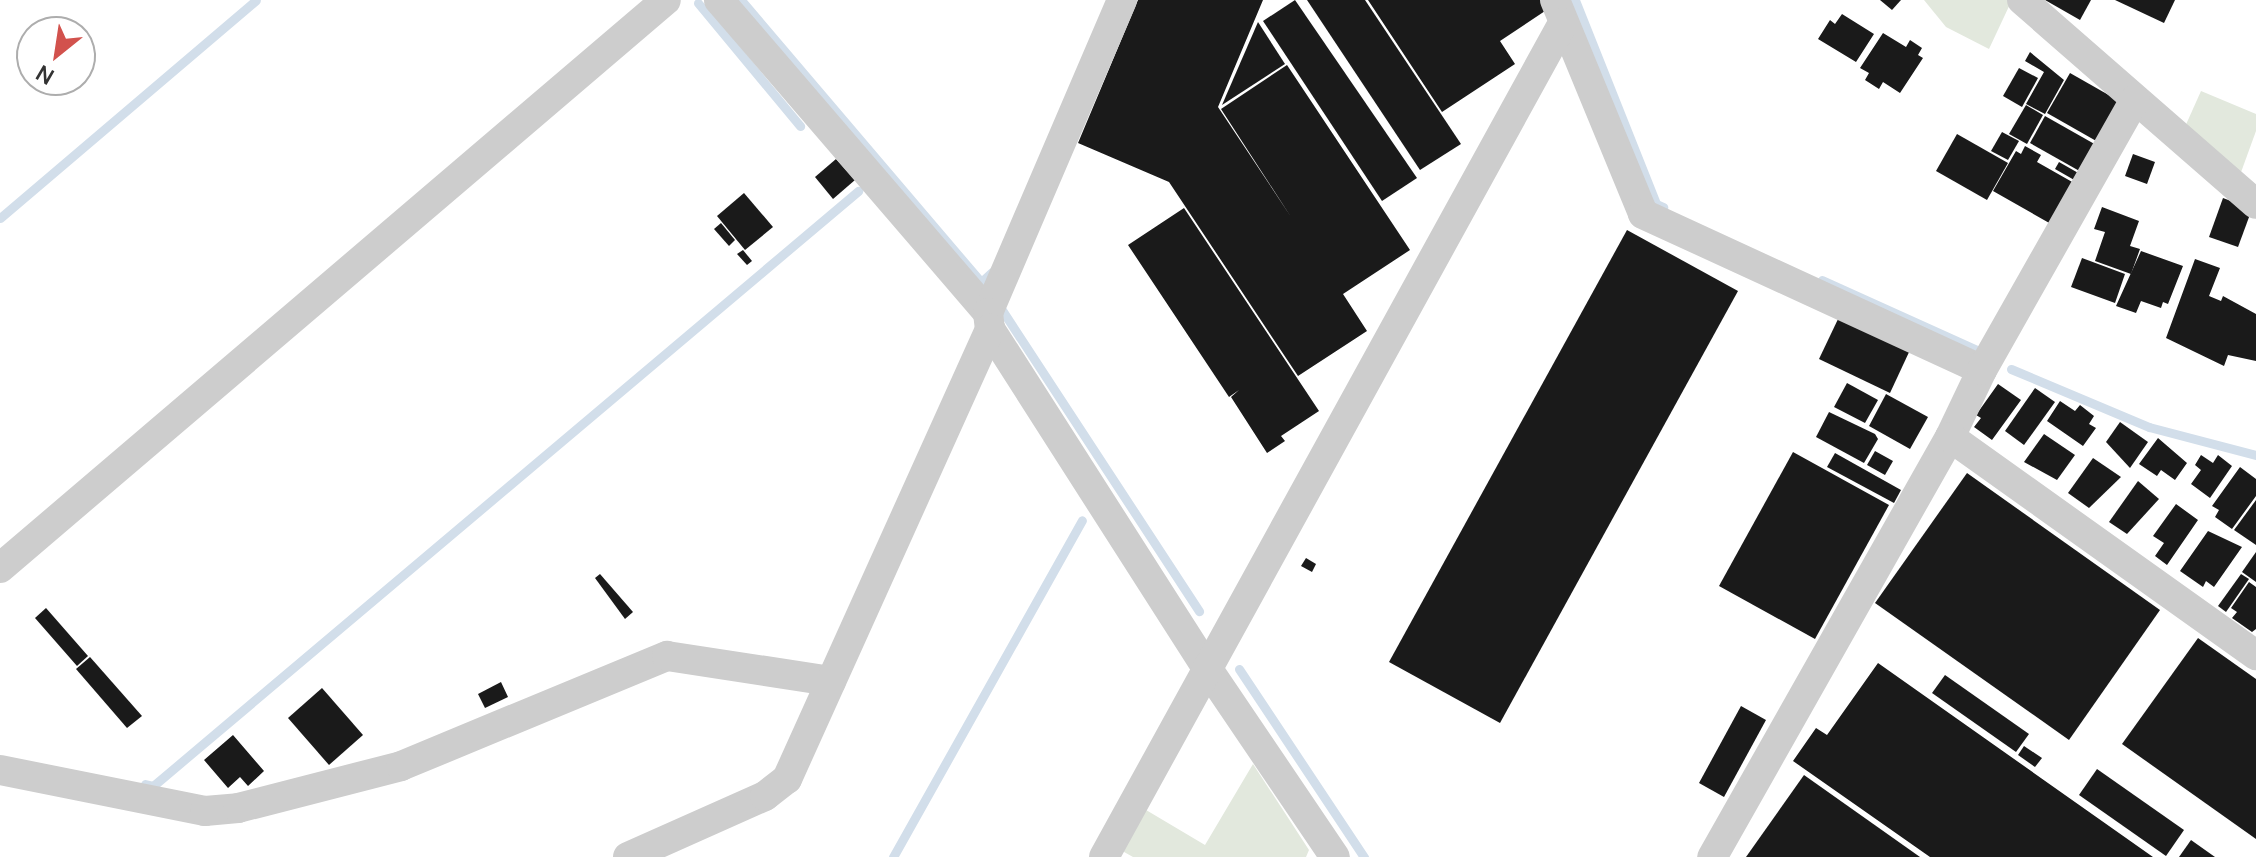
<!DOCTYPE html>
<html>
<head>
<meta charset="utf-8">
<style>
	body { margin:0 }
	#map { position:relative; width:2256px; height:857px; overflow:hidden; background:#fff; font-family:Manrope,sans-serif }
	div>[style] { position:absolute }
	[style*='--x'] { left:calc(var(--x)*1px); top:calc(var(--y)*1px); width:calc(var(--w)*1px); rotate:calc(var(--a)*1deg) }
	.green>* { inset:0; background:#e2e8dd }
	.stream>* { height:9px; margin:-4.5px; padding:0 4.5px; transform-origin:4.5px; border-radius:4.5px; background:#d2deea }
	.building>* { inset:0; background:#1a1a1a }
	.minor>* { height:30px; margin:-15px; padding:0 15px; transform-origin:15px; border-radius:15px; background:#cdcdcd }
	span { translate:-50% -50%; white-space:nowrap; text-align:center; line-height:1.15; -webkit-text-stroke:8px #fff; paint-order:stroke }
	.north { position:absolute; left:16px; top:16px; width:80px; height:80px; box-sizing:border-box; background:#fff; border:2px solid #adadad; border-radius:50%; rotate:210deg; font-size:22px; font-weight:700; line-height:32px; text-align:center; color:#333 }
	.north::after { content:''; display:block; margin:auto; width:28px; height:36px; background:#d2524d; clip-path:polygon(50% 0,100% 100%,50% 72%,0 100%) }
</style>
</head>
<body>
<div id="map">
	<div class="green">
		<div style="clip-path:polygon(1924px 0,2008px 0,2011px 2px,1989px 49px,1946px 27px)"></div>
		<div style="clip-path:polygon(2201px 91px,2256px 114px,2256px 131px,2240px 175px,2184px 129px)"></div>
		<div style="clip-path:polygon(1253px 764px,1309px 850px,1306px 857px,1133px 857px,1117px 848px,1141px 807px,1205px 845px)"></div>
	</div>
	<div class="stream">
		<div style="--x:741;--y:0;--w:370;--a:49.6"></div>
		<div style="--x:981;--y:282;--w:15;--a:-42"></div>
		<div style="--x:1575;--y:0;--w:219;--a:68.3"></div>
		<div style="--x:1656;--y:204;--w:8;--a:23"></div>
		<div style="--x:698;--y:3;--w:160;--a:50.3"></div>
		<div style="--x:0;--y:218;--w:336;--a:-40.4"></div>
		<div style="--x:1822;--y:280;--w:172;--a:24.3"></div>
		<div style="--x:1002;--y:310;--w:360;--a:56.8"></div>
		<div style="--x:2011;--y:369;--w:150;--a:22.8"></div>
		<div style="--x:2149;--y:427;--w:111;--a:14.7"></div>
		<div style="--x:1239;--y:669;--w:226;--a:56.4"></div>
		<div style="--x:145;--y:784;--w:8;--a:14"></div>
		<div style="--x:153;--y:786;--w:923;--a:-40.16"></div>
		<div style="--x:893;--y:857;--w:386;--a:-60.7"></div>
	</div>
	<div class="building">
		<div style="clip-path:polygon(1138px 0,1263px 0,1218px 107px,1291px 217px,1221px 109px,1287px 65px,1410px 250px,1343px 294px,1367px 331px,1298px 376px,1169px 182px,1078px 143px)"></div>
		<div style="clip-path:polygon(1295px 0,1417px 178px,1382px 201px,1263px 21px)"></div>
		<div style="clip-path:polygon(1307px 0,1365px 0,1461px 144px,1420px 170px)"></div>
		<div style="clip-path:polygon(1368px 0,1542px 0,1545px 11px,1500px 41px,1515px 64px,1442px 112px)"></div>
		<div style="clip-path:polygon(1880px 0,1901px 0,1892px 10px)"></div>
		<div style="clip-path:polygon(2045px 0,2091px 0,2080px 20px)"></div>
		<div style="clip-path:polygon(2115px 0,2175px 0,2164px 23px)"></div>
		<div style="clip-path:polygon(1842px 14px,1874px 34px,1856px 62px,1818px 39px,1830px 20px,1835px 24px)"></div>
		<div style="clip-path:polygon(1258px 22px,1285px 64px,1222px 105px)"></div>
		<div style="clip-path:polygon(1883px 33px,1906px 47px,1910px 40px,1922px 48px,1918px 55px,1923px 58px,1900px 93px,1883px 82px,1879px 89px,1865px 80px,1869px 73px,1860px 68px)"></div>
		<div style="clip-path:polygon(2030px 52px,2064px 80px,2045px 114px,2026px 104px,2044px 72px,2025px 61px)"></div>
		<div style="clip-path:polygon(2019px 68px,2038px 78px,2022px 107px,2003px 96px)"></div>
		<div style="clip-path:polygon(2070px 73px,2121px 102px,2098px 142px,2047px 113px)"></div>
		<div style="clip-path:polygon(2026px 105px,2043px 115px,2027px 144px,2009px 134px)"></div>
		<div style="clip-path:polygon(2045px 116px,2098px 146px,2083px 173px,2030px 143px)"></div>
		<div style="clip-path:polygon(2002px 132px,2019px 141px,2008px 160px,1991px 151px)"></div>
		<div style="clip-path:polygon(1957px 134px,2008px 163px,1987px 200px,1936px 171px)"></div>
		<div style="clip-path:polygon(2025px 146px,2041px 155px,2037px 162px,2074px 183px,2051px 224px,1993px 191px,2016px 151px,2021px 154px)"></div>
		<div style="clip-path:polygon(2133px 154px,2155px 162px,2147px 184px,2125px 176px)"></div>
		<div style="clip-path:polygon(836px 159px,855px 180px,833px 199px,815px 177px)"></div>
		<div style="clip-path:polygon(2059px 162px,2080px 174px,2076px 181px,2055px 169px)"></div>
		<div style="clip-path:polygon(744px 193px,773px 227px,745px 250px,717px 216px)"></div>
		<div style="clip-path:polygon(2223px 198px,2252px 209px,2238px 247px,2209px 237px)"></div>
		<div style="clip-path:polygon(2102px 207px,2139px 221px,2130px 246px,2140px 249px,2131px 274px,2095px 261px,2105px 232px,2094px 229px)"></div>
		<div style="clip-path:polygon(1184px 208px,1319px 411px,1281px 436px,1285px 441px,1267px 453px,1231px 397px,1239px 390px,1229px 397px,1128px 245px)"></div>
		<div style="clip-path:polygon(721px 223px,735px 240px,729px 246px,714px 229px)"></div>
		<div style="clip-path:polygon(1627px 230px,1738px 291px,1500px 723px,1389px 662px)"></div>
		<div style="clip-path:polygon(743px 250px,752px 261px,747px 265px,737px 254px)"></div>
		<div style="clip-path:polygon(2141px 251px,2183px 266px,2168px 304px,2163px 302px,2161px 308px,2141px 301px,2136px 313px,2116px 306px)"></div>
		<div style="clip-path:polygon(2082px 258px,2125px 274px,2115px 303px,2071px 287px)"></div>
		<div style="clip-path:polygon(2195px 259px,2220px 268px,2209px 296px,2221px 301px,2223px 296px,2256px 314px,2256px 361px,2228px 355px,2224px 366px,2166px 338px)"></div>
		<div style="clip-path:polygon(1839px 317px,1910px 350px,1890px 393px,1819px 359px)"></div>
		<div style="clip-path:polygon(1847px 383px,1878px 400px,1865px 423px,1834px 407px)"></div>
		<div style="clip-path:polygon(1998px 384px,2021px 400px,1992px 440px,1974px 427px,1981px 418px,1976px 415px)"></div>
		<div style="clip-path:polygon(2035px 388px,2055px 402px,2024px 445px,2005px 431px)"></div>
		<div style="clip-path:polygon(1886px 394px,1928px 417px,1910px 449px,1869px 426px)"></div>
		<div style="clip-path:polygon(2060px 401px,2075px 411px,2080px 405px,2094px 416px,2089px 424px,2096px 428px,2083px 446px,2047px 421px)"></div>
		<div style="clip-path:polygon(1829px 412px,1875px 434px,1878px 439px,1864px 463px,1816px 437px)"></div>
		<div style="clip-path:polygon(2120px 422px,2148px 442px,2130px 468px,2106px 442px)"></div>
		<div style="clip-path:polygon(2044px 434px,2075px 455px,2057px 480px,2024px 462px)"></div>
		<div style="clip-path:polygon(2158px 438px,2187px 463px,2175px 480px,2161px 470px,2157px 476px,2139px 464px)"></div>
		<div style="clip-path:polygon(1875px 451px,1893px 461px,1885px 475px,1867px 465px)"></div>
		<div style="clip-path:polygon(1793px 452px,1889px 505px,1815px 639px,1719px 586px)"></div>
		<div style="clip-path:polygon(1835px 453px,1901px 490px,1894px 503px,1827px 467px)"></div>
		<div style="clip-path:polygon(2201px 455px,2213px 463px,2218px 455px,2232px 466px,2210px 498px,2191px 484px,2201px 470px,2195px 465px)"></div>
		<div style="clip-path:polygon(2093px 458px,2121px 477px,2089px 508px,2068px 493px)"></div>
		<div style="clip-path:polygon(2240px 467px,2256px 479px,2256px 496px,2232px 529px,2215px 517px,2219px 510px,2212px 506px)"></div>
		<div style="clip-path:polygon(1967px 473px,2160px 610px,2069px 740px,1875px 603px)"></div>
		<div style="clip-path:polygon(2138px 481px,2159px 499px,2127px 534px,2109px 522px)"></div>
		<div style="clip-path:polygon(2256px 500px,2256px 545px,2234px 530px)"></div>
		<div style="clip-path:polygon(2176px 504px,2198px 520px,2167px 565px,2155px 556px,2164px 543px,2153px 536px)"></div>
		<div style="clip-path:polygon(2208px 531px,2242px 547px,2214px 587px,2206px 581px,2203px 587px,2180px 571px)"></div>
		<div style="clip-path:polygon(2256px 552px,2256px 582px,2242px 572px)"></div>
		<div style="clip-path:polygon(1306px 558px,1316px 564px,1312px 572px,1301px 566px)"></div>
		<div style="clip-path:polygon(600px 574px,633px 612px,625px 619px,595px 578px)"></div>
		<div style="clip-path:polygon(2241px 574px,2249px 579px,2226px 612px,2218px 606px)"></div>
		<div style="clip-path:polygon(2249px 582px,2256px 587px,2256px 629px,2252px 632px,2232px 618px,2237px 612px,2231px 608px)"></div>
		<div style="clip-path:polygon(46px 608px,88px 656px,77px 666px,35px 618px)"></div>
		<div style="clip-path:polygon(2198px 638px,2256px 679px,2256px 839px,2122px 744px)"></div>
		<div style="clip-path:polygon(90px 657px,142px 716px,127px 728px,76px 669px)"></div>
		<div style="clip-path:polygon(1878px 663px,2153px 857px,1930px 857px,1793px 761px,1816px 728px,1827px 735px)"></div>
		<div style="clip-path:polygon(1945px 675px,2029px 734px,2016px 752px,1932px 693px)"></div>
		<div style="clip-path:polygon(501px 682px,508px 697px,485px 708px,478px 694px)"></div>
		<div style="clip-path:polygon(322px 688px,363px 735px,329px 765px,288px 718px)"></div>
		<div style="clip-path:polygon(1741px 706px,1766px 720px,1724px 797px,1699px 783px)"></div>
		<div style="clip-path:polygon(233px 735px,264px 771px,248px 786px,240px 777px,228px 788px,204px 760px)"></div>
		<div style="clip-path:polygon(2024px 746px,2042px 758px,2035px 767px,2018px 755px)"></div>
		<div style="clip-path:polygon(2097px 769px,2184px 830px,2166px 856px,2079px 795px)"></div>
		<div style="clip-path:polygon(1804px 775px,1920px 857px,1746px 857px)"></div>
		<div style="clip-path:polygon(2191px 840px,2215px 857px,2179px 857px)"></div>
	</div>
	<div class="minor">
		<div style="--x:719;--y:0;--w:413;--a:49.3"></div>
		<div style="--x:1122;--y:0;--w:340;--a:113.2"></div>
		<div style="--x:988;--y:313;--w:16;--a:83"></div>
		<div style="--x:990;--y:329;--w:403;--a:57.4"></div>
		<div style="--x:1207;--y:668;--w:228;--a:55.9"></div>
		<div style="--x:1555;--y:0;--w:231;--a:67.6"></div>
		<div style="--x:1643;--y:214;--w:373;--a:24.7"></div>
		<div style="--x:1982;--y:370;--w:74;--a:115.5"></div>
		<div style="--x:1950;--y:437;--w:483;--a:119.5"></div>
		<div style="--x:2022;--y:0;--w:310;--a:41.1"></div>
		<div style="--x:1982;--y:370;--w:310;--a:-60.5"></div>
		<div style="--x:1950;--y:437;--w:376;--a:35.5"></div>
		<div style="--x:0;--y:568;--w:875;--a:-40.46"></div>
		<div style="--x:0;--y:770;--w:209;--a:11.3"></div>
		<div style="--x:205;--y:811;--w:33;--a:-5"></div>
		<div style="--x:238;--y:808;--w:168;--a:-14.4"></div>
		<div style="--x:401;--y:766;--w:288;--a:-22.5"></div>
		<div style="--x:667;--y:656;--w:166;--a:8.7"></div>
		<div style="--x:628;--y:857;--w:150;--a:-24"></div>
		<div style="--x:765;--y:796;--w:28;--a:-38"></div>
		<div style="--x:787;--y:779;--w:494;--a:-65.7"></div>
		<div style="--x:1104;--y:857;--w:952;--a:-61.17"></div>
	</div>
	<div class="north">N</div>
</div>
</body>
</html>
